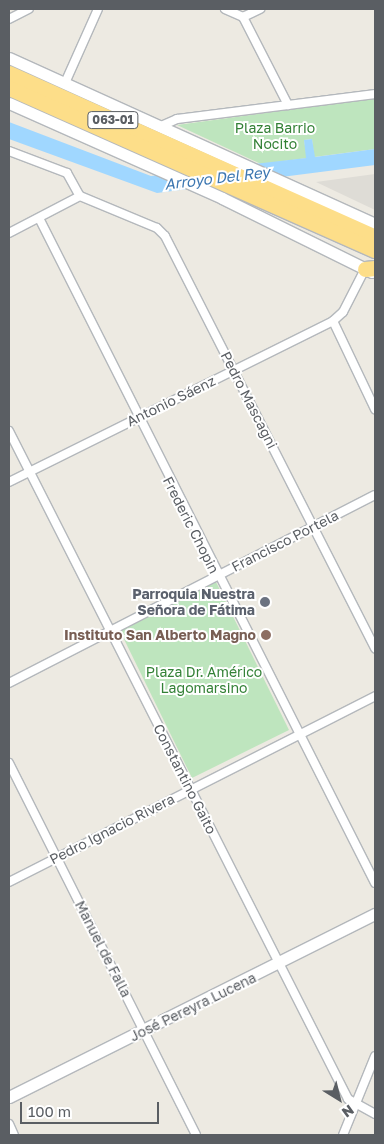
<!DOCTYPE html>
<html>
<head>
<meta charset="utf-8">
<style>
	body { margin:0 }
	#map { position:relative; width:384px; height:1144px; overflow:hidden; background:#edeae2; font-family:"Golos Text",sans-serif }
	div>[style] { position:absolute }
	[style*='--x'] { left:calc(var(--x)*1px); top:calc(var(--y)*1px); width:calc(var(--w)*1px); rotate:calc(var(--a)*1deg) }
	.industrial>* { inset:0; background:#dedcd6 }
	.green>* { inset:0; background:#bee5be }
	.water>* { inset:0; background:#a0d7ff }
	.roads { filter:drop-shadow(1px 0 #b4b8bc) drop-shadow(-1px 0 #b4b8bc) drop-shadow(0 1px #b4b8bc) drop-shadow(0 -1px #b4b8bc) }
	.street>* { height:8px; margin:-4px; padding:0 4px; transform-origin:4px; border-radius:4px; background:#fff }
	.secondary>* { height:11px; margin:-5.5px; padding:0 5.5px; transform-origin:5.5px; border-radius:5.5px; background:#fff }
	.highway>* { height:15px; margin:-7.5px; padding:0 7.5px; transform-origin:7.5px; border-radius:7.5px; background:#fdde89 }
	.dots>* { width:14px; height:14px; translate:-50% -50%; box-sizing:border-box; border:2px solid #fff; border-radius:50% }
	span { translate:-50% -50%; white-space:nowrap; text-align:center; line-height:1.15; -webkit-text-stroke:4px #fff; paint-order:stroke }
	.shield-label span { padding:1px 4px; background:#fff; border:1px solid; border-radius:4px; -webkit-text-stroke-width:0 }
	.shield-label { font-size:12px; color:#5a5e63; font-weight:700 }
	.park-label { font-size:14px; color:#338136 }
	.street-label { font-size:14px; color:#5a5e63 }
	.worship-label { font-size:14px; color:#5b616d; font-weight:700 }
	.right { translate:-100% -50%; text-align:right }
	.education-label { font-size:14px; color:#785e54; font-weight:700 }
	.water-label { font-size:15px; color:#3d77b1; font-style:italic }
	.frame { position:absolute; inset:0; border:10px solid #5a5e63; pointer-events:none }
	.north { position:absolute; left:314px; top:1074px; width:50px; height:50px; -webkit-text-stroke:4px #fff; paint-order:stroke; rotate:144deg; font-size:14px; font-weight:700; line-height:20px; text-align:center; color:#5a5e63 }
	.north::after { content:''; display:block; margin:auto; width:18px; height:22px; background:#5a5e63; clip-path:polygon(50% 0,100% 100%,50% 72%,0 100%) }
	.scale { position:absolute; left:20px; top:1102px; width:139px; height:22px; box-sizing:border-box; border:2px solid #5a5e63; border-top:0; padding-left:6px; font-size:15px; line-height:18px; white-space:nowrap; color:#5a5e63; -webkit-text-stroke:4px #fff; paint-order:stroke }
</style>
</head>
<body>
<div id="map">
	<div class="industrial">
		<div style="clip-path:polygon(375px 174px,375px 210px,316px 182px)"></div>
	</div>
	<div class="green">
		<div style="clip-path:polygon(375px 98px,375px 149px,314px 157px,312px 139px,304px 140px,307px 158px,261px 164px,177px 125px)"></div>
		<div style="clip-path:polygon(216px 582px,289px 730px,192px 778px,120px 631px)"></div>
	</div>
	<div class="water">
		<div style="clip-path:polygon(9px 122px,151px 176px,306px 158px,304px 140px,312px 139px,315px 157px,375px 149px,375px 165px,157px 193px,9px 139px)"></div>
	</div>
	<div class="roads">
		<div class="street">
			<div style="--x:225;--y:9;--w:20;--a:24"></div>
			<div style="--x:243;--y:17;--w:99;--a:62.9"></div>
			<div style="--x:243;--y:17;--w:19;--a:-25"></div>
			<div style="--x:9;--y:19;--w:22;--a:-27"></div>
			<div style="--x:65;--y:83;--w:81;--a:-66"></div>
			<div style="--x:159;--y:127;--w:20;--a:-24"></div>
			<div style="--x:177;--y:119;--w:200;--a:-7.2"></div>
			<div style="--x:9;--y:151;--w:62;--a:20.8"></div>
			<div style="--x:67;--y:173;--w:26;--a:61"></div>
			<div style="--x:80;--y:196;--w:83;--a:22.6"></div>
			<div style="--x:157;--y:228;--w:11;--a:45"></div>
			<div style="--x:165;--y:236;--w:463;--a:63"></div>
			<div style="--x:39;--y:218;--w:745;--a:63.19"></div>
			<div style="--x:9;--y:233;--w:80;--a:-27.5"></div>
			<div style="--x:333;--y:321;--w:98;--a:64.5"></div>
			<div style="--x:9;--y:431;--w:749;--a:63.09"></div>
			<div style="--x:348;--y:1099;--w:31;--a:29"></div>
			<div style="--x:9;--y:482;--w:362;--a:-26.4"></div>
			<div style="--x:333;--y:321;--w:13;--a:-42"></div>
			<div style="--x:343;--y:312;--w:48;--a:-62.9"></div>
			<div style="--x:9;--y:683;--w:411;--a:-27.2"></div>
			<div style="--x:9;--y:763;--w:416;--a:63.3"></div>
			<div style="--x:9;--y:882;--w:411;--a:-26.9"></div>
			<div style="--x:9;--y:1124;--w:12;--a:66"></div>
			<div style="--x:343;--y:1135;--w:85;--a:-67.9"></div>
		</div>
		<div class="secondary">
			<div style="--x:9;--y:58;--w:402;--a:24.4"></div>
			<div style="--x:9;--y:103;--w:233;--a:24"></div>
			<div style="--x:222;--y:198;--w:167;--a:26.3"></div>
			<div style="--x:9;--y:1097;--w:409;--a:-26.6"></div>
		</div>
		<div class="highway">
			<div style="--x:9;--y:73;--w:401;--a:24.1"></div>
			<div style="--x:9;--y:88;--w:400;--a:23.9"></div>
			<div style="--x:365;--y:269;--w:10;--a:-6"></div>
		</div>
	</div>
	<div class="dots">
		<div style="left:265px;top:602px;background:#6b7280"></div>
		<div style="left:266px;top:635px;background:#8d6e63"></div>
	</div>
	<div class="shield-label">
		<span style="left:113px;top:120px">063-01</span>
	</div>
	<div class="park-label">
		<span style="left:275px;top:136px">Plaza Barrio<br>Nocito</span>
		<span style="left:204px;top:680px">Plaza Dr. Américo<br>Lagomarsino</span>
	</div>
	<div class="street-label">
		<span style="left:249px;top:400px;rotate:63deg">Pedro Mascagni</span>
		<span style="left:171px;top:401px;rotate:-26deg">Antonio Sáenz</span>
		<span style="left:191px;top:525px;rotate:63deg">Frederic Chopin</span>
		<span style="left:285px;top:541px;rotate:-27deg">Francisco Portela</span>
		<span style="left:185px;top:779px;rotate:63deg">Constantino Gaito</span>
		<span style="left:112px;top:829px;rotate:-27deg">Pedro Ignacio Rivera</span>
		<span style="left:103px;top:949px;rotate:63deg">Manuel de Falla</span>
		<span style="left:193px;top:1007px;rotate:-26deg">José Pereyra Lucena</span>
	</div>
	<div class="worship-label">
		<span class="right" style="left:255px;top:602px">Parroquia Nuestra<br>Señora de Fátima</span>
	</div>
	<div class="education-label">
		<span class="right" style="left:256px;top:635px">Instituto San Alberto Magno</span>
	</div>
	<div class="water-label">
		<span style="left:217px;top:178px;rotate:-7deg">Arroyo Del Rey</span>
	</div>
	<div class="frame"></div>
	<div class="north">N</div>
	<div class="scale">100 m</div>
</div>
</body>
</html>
